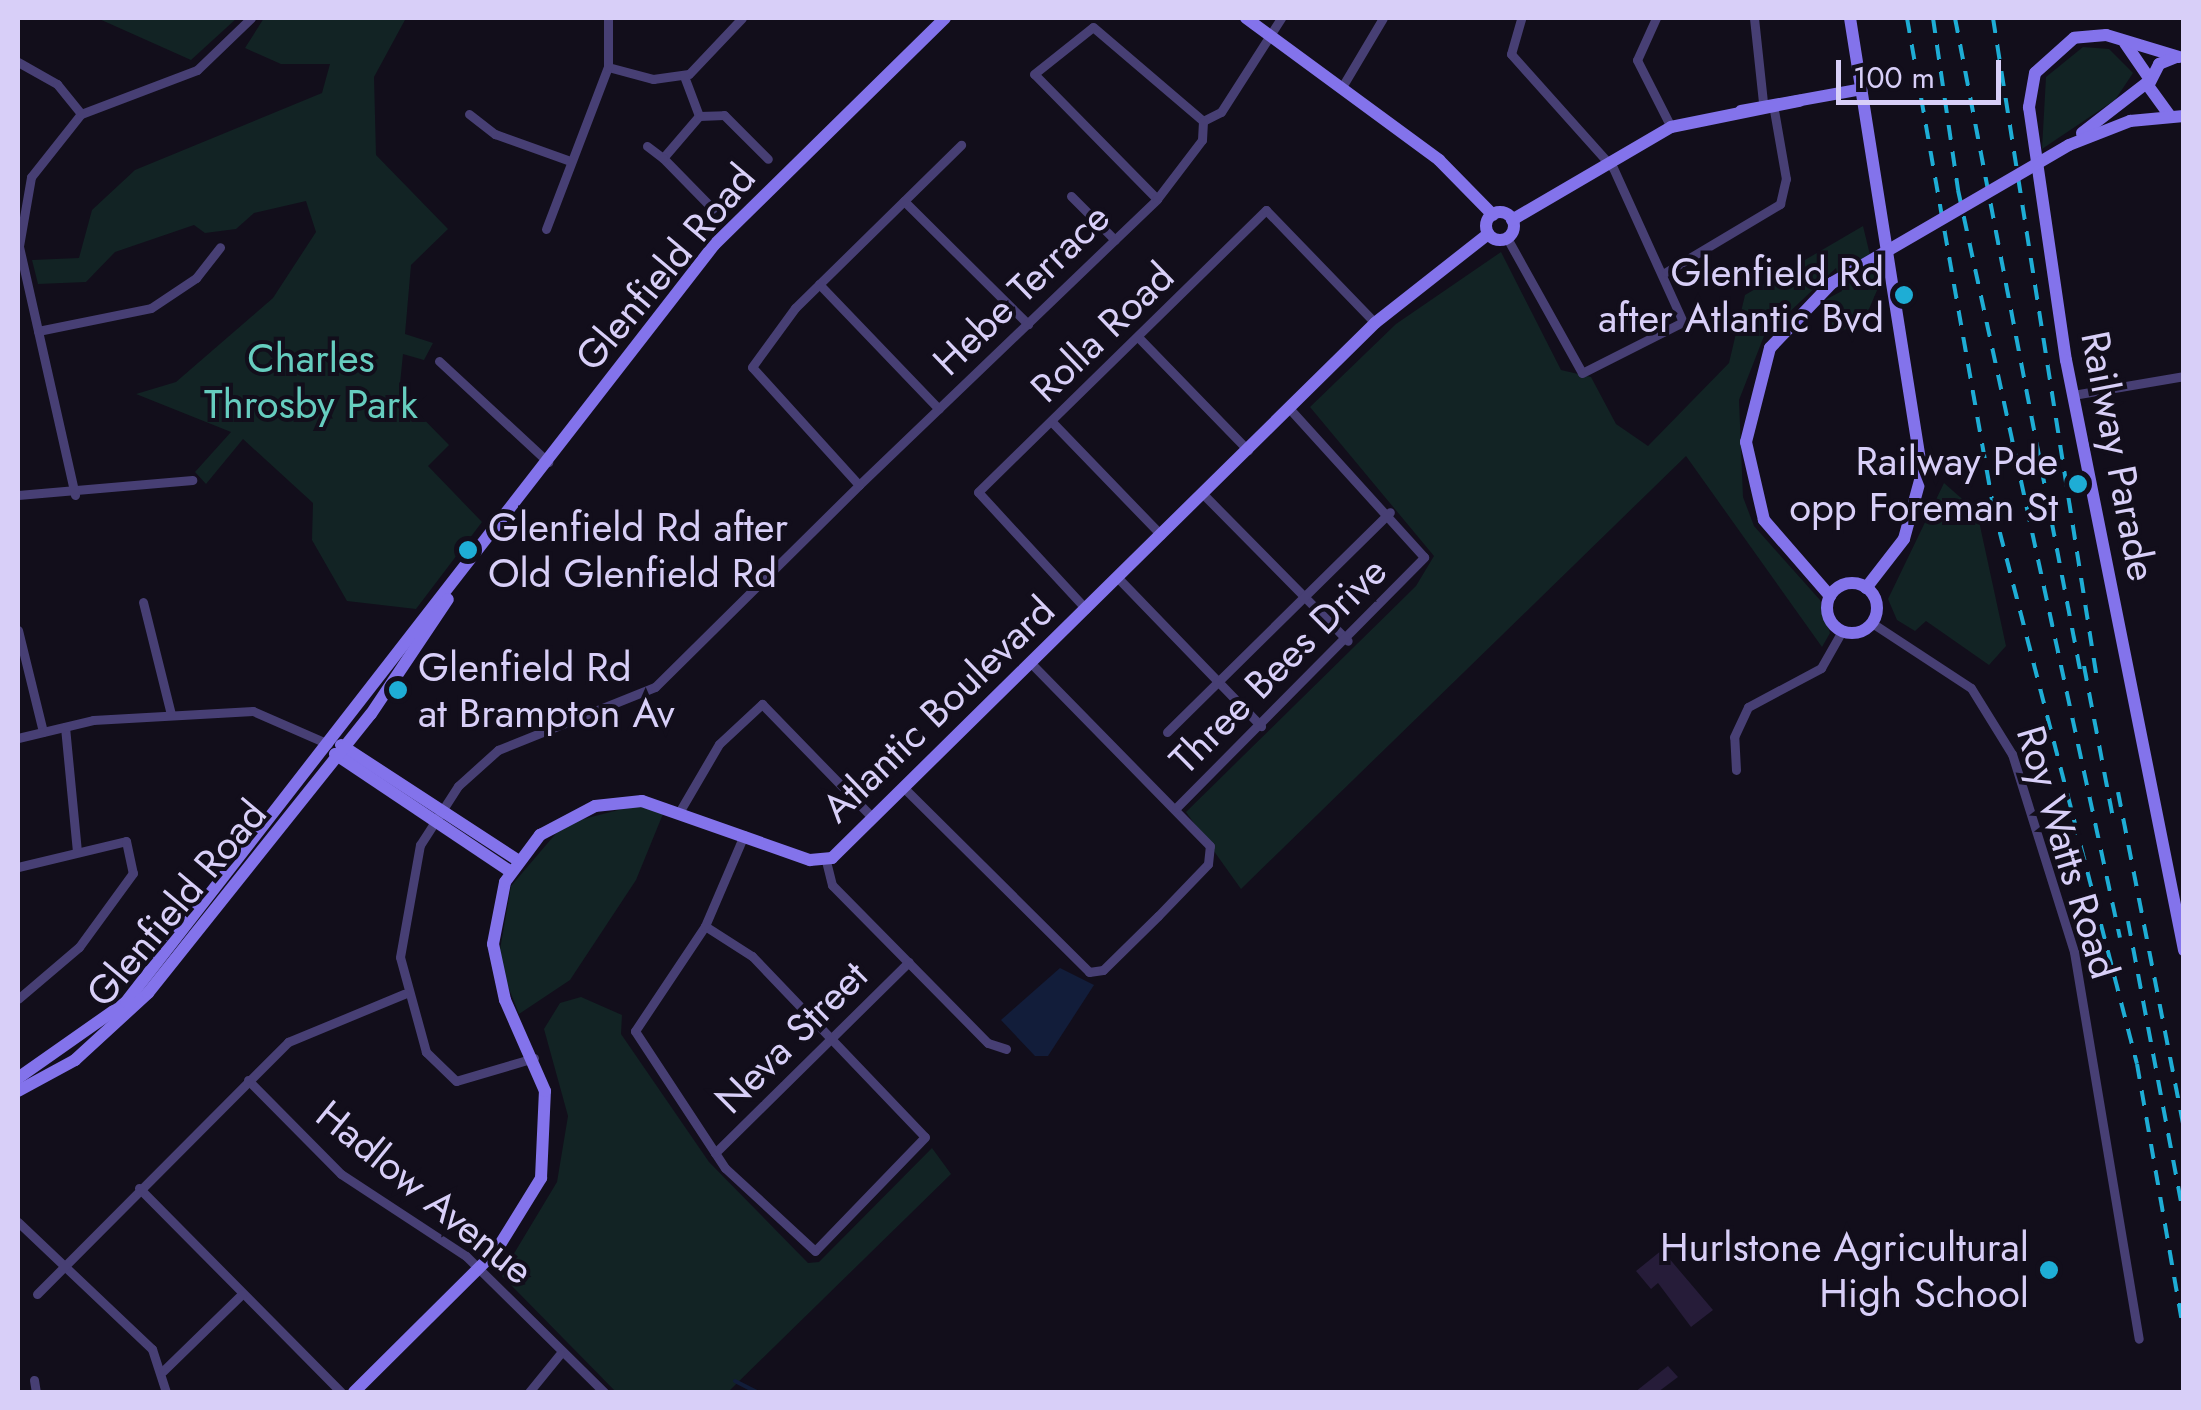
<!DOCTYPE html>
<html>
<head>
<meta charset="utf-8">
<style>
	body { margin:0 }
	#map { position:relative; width:2201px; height:1410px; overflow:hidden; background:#120e1b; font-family:Jost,sans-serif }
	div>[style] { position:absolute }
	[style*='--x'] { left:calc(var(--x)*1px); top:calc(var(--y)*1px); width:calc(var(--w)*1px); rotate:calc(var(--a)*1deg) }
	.green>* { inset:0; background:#122324 }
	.water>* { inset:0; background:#121d3a }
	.stream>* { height:4px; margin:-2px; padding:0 2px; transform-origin:2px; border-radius:2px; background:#121d3a }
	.building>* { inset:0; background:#261c39 }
	.street>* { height:9px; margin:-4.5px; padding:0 4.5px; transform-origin:4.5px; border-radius:4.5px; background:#473f74 }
	.secondary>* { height:12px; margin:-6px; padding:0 6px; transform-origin:6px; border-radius:6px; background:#8373eb }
	.secondary>.ring { margin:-6px; padding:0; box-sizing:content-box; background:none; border:12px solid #8373eb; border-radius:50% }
	.rail>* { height:4px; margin-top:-2px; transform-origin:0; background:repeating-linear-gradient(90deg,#1eadd5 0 15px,transparent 0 27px) }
	.secondary-bridge>* { height:12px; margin:-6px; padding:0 6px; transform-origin:6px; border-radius:6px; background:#8373eb }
	.dots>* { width:28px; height:28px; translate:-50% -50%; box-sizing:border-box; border:5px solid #120e1b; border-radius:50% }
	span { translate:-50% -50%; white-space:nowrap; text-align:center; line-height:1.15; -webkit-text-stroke:8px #120e1b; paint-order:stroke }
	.street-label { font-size:40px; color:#d8cff8 }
	.poi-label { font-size:40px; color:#d8cff8 }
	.right { translate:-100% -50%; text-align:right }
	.left { translate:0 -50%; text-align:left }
	.park-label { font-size:40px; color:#66cdbf }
	.frame { position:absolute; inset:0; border:20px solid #d8cff8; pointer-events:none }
	.scale { position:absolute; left:1836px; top:60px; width:165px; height:45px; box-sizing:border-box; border:5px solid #d8cff8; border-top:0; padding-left:12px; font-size:30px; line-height:35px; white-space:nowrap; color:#d8cff8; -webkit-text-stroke:8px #120e1b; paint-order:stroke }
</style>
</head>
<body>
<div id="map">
	<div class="green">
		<div style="clip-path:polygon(97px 18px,237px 18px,191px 60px)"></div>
		<div style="clip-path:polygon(264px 18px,406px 18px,374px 77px,376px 155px,448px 229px,411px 265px,405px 334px,433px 343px,424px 360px,403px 354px,399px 394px,449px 445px,428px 466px,482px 522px,416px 609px,347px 601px,312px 540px,313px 503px,243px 439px,206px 484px,195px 472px,231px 432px,136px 394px,176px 382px,273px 298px,316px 232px,306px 201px,254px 213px,236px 229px,205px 233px,194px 225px,115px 252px,86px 282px,38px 284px,32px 260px,79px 258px,92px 210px,135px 170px,322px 93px,330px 64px,281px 64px,245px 48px)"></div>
		<div style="clip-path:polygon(2083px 47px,2109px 49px,2133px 73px,2115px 100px,2042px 149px,2046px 77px)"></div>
		<div style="clip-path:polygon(1863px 226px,1878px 288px,1866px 316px,1841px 332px,1830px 324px,1821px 302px,1842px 291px,1836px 268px,1764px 336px,1739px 400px,1743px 497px,1754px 526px,1820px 600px,1830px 633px,1822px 647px,1686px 456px,1241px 889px,1186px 812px,1416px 586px,1434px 556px,1310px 407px,1396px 324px,1501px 252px,1561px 370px,1591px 377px,1616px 424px,1648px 446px,1729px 363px,1745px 295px)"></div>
		<div style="clip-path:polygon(1944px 483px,1977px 512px,2006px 646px,1989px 665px,1926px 621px,1915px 631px,1897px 620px,1888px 599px)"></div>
		<div style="clip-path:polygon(634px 806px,665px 809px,636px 880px,570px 980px,519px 1014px,498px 961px,511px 886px,564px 824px)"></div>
		<div style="clip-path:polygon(581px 997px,622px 1015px,621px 1034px,709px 1162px,808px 1263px,819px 1262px,932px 1148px,951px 1174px,728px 1392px,616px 1392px,501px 1275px,557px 1182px,568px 1116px,544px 1029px,560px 1003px)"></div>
	</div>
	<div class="water">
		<div style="clip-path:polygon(1060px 968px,1094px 985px,1048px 1056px,1035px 1056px,1001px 1020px)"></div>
	</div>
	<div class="stream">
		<div style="--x:735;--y:1381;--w:25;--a:27"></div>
	</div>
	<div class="building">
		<div style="clip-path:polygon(1662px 1250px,1713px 1310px,1691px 1327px,1658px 1283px,1651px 1289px,1636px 1271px)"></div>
		<div style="clip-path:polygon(1668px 1366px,1678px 1377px,1658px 1392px,1635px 1392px)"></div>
	</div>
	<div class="street">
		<div style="--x:1656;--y:18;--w:46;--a:114.3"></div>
		<div style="--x:1637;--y:60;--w:75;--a:63.1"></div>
		<div style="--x:1754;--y:18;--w:84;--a:83.9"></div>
		<div style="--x:18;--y:62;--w:45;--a:29.4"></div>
		<div style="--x:57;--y:84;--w:38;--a:51"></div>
		<div style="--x:608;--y:67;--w:47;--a:14.9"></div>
		<div style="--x:653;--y:79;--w:36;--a:-8"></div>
		<div style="--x:689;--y:74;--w:77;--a:-46.6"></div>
		<div style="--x:684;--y:76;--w:43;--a:69.4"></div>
		<div style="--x:699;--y:116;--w:55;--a:130.6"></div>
		<div style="--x:663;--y:158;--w:71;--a:45.6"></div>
		<div style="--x:1342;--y:87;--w:80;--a:-59.3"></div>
		<div style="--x:469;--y:114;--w:33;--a:38"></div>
		<div style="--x:495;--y:134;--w:80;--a:19.8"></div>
		<div style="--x:699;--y:116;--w:25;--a:-2"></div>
		<div style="--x:724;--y:115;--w:62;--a:45"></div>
		<div style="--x:647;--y:146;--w:20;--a:37"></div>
		<div style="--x:1071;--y:196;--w:62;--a:45"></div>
		<div style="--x:1157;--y:199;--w:175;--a:-134.5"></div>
		<div style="--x:1034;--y:74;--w:75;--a:-38.5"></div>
		<div style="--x:1093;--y:27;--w:145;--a:40.5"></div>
		<div style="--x:1203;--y:121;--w:20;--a:-27"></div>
		<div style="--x:1221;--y:112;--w:112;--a:-57.4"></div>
		<div style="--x:904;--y:201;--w:175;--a:44.8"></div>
		<div style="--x:546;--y:229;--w:173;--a:-69.1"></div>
		<div style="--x:608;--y:67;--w:49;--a:-90"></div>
		<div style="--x:1507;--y:238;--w:154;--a:60.9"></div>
		<div style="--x:1582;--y:373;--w:113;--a:-26.8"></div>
		<div style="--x:1683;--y:322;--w:169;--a:-114.4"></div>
		<div style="--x:1613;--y:168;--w:153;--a:-131.8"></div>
		<div style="--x:1511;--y:54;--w:37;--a:-74"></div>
		<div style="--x:1666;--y:272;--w:133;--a:-30.8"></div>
		<div style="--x:1780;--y:204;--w:26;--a:-77"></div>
		<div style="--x:1786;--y:179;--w:70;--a:-99.9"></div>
		<div style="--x:819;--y:284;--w:173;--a:46.2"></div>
		<div style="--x:38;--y:331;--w:115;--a:-11.5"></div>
		<div style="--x:151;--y:308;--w:54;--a:-33.7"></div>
		<div style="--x:196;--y:278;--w:39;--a:-52"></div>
		<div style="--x:1138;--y:337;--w:158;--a:45.8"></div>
		<div style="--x:439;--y:361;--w:149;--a:42.8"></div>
		<div style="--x:2073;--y:395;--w:113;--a:-9.7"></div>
		<div style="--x:1052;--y:422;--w:157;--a:46"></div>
		<div style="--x:859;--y:485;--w:413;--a:-43.8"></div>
		<div style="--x:1157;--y:199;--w:74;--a:-52.7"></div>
		<div style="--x:1202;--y:140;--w:19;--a:-87"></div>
		<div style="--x:1203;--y:494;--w:206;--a:45.4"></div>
		<div style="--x:18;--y:495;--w:175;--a:-4.9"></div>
		<div style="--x:75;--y:495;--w:255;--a:-102.7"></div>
		<div style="--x:19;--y:246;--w:70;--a:-80.1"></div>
		<div style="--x:31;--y:177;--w:80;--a:-51.6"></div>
		<div style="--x:81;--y:114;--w:124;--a:-20.8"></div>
		<div style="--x:197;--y:70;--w:75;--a:-43.9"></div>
		<div style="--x:1118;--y:578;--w:206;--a:46"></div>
		<div style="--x:143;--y:602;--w:115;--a:76"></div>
		<div style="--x:1086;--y:609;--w:159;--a:-132.7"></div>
		<div style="--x:978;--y:492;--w:403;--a:-44.4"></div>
		<div style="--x:1266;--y:210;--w:157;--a:46"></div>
		<div style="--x:1872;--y:623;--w:118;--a:33.3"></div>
		<div style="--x:1971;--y:688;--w:78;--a:58.2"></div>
		<div style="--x:2012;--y:754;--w:207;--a:72.6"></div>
		<div style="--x:2074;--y:952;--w:392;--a:80.5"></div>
		<div style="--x:18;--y:630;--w:105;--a:76.2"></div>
		<div style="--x:65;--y:727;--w:125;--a:84.5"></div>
		<div style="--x:1167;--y:732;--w:313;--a:-44.6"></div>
		<div style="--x:18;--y:738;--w:77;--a:-13.5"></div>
		<div style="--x:93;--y:720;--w:160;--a:-3.2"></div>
		<div style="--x:253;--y:711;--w:82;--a:23.7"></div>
		<div style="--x:1736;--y:770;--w:33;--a:-93"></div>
		<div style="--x:1734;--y:737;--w:33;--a:-65"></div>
		<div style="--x:1748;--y:707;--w:83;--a:-28.1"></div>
		<div style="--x:1821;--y:668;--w:43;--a:-60.4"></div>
		<div style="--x:904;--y:788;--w:261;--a:44.8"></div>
		<div style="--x:1089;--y:972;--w:14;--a:-8"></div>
		<div style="--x:1103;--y:970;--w:77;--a:-44.5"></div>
		<div style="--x:1158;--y:916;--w:72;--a:-46.1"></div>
		<div style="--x:1208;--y:864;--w:18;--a:-84"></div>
		<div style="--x:1210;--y:846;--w:257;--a:-134.4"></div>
		<div style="--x:1176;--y:808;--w:353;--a:-45.3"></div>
		<div style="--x:1424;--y:557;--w:202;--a:-132.2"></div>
		<div style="--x:681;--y:809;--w:75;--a:-59.7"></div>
		<div style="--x:719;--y:744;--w:59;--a:-42.9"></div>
		<div style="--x:762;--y:704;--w:159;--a:45.8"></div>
		<div style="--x:826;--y:861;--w:25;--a:76"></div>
		<div style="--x:832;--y:885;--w:222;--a:45.4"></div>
		<div style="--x:988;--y:1043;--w:19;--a:18"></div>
		<div style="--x:18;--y:867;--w:111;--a:-13.5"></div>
		<div style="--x:126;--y:841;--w:33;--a:78"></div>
		<div style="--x:133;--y:873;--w:92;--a:126.1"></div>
		<div style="--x:79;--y:947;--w:80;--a:139.6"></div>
		<div style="--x:705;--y:926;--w:56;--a:32.6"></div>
		<div style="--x:752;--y:956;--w:250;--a:46.3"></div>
		<div style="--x:925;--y:1137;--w:158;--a:134"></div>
		<div style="--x:815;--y:1251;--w:122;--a:-137.3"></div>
		<div style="--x:725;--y:1168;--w:164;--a:-123.3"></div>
		<div style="--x:635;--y:1031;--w:126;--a:-56.3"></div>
		<div style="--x:705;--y:926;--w:99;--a:-66.8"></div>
		<div style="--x:534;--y:1058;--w:81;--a:163.6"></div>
		<div style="--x:456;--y:1081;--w:42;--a:-136"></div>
		<div style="--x:426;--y:1052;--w:98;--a:-105.3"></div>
		<div style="--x:400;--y:957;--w:114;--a:-79.9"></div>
		<div style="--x:420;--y:845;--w:70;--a:-57.2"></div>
		<div style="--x:458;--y:786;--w:54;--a:-42"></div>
		<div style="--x:498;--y:750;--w:169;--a:-21.9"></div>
		<div style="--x:655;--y:687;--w:287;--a:-44.7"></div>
		<div style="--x:859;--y:485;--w:159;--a:-132.2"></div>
		<div style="--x:752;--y:367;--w:73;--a:-53.9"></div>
		<div style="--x:795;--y:308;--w:233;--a:-44.5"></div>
		<div style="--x:248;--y:1080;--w:132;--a:45.3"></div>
		<div style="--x:341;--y:1174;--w:149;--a:33.3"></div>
		<div style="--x:466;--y:1256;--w:194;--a:44.6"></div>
		<div style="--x:715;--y:1153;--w:272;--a:-44.6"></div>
		<div style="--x:139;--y:1188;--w:287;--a:45.3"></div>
		<div style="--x:18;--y:1222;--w:185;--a:43.5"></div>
		<div style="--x:152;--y:1349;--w:45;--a:72"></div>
		<div style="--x:37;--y:1294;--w:356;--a:-45.1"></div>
		<div style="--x:288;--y:1042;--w:126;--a:-22.5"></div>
		<div style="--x:163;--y:1371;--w:110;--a:-44.3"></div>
		<div style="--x:34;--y:1380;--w:12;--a:81"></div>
		<div style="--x:529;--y:1392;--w:49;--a:-50.8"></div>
	</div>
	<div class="secondary">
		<div style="--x:1246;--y:18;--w:240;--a:36.3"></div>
		<div style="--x:1439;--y:160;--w:77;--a:45.5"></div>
		<div style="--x:1850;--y:18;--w:461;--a:81"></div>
		<div style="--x:1922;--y:473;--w:68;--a:105.3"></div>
		<div style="--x:1904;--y:539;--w:62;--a:127.8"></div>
		<div style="--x:2125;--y:43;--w:42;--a:55.6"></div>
		<div style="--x:2179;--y:57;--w:76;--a:-163.2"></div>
		<div style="--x:2106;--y:35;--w:32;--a:175"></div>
		<div style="--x:2074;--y:38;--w:52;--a:138.1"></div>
		<div style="--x:2035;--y:73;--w:35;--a:100"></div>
		<div style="--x:2029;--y:107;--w:256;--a:81.7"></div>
		<div style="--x:2066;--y:360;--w:602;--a:78.69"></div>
		<div style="--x:1741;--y:111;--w:117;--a:-10.3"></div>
		<div style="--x:2170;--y:116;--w:37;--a:-126"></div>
		<div style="--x:2148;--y:86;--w:25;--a:-63"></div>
		<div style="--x:2159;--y:64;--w:18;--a:-22"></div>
		<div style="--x:2082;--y:133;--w:85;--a:-37.8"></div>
		<div style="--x:2069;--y:145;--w:66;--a:-21.5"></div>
		<div style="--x:2130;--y:121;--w:54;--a:-5.3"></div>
		<div class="ring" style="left:1486px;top:212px;width:16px;height:16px"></div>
		<div style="--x:1512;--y:220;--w:184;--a:-30.3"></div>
		<div style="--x:1671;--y:127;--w:131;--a:-11.5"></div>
		<div class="ring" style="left:1827px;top:583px;width:38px;height:38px"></div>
		<div style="--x:1830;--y:596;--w:101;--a:-131"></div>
		<div style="--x:1764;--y:520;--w:80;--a:-103"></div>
		<div style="--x:1746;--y:442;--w:97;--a:-75.7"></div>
		<div style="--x:1770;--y:348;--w:90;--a:-46.4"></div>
		<div style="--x:341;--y:745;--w:212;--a:33.1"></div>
		<div style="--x:335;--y:754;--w:212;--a:33.8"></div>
		<div style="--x:18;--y:1078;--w:132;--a:-35.1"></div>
		<div style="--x:126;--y:1002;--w:959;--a:-52.16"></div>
		<div style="--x:714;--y:245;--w:324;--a:-44.5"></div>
		<div style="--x:18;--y:1091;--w:65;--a:-28.5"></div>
		<div style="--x:75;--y:1060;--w:99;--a:-42.5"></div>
		<div style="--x:148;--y:993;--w:357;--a:-51.4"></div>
		<div style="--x:371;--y:714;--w:138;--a:-56.2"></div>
		<div style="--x:354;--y:1392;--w:200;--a:-44.8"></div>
		<div style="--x:496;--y:1251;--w:86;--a:-58.3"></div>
		<div style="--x:541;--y:1178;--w:87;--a:-87.4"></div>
		<div style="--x:545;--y:1091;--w:99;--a:-113.7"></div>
		<div style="--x:505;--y:1000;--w:57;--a:-102.1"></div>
		<div style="--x:493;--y:944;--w:63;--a:-79"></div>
		<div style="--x:505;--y:882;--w:59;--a:-53.3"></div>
		<div style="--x:540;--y:835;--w:62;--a:-27.8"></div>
		<div style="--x:595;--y:806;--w:47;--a:-6.1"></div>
		<div style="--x:642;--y:801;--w:178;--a:19.4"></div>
		<div style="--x:810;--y:860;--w:22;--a:-5"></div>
		<div style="--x:832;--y:858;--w:762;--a:-44.57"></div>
		<div style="--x:1375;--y:323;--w:144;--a:-38.2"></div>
	</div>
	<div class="rail">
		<div style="--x:1907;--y:18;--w:496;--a:80"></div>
		<div style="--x:1993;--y:506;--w:576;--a:75.53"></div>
		<div style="--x:2137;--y:1064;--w:273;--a:80.1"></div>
		<div style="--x:1933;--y:18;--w:174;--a:81.7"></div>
		<div style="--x:1958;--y:190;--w:765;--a:77.78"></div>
		<div style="--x:1955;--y:18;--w:674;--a:79.14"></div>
		<div style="--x:1993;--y:18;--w:669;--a:81.06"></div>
		<div style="--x:2084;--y:666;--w:150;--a:79.2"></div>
		<div style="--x:2118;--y:792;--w:343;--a:78.9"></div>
		<div style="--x:2128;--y:921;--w:300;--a:79.3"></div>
	</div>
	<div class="secondary-bridge">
		<div style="--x:1832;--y:283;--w:274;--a:-30.2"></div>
	</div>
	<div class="dots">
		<div style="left:1904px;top:295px;background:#1eadd5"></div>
		<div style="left:2078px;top:484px;background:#1eadd5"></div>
		<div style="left:468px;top:550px;background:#1eadd5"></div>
		<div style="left:398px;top:690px;background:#1eadd5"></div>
		<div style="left:2049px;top:1270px;background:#1eadd5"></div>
	</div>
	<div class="street-label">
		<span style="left:665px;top:267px;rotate:-50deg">Glenfield Road</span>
		<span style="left:1021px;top:289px;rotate:-44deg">Hebe Terrace</span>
		<span style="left:1102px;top:332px;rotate:-44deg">Rolla Road</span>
		<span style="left:2119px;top:456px;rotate:79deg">Railway Parade</span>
		<span style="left:1278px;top:665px;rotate:-45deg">Three Bees Drive</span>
		<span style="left:938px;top:709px;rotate:-44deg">Atlantic Boulevard</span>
		<span style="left:2068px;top:852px;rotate:73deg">Roy Watts Road</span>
		<span style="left:176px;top:903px;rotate:-50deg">Glenfield Road</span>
		<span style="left:791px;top:1037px;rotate:-45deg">Neva Street</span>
		<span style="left:425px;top:1192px;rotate:39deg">Hadlow Avenue</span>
	</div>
	<div class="poi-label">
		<span class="right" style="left:1884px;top:295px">Glenfield Rd<br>after Atlantic Bvd</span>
		<span class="right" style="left:2058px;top:484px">Railway Pde<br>opp Foreman St</span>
		<span class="left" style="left:488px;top:550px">Glenfield Rd after<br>Old Glenfield Rd</span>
		<span class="left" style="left:418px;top:690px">Glenfield Rd<br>at Brampton Av</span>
		<span class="right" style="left:2029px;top:1270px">Hurlstone Agricultural<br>High School</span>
	</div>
	<div class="park-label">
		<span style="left:311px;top:381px">Charles<br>Throsby Park</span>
	</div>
	<div class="frame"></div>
	<div class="scale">100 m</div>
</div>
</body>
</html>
